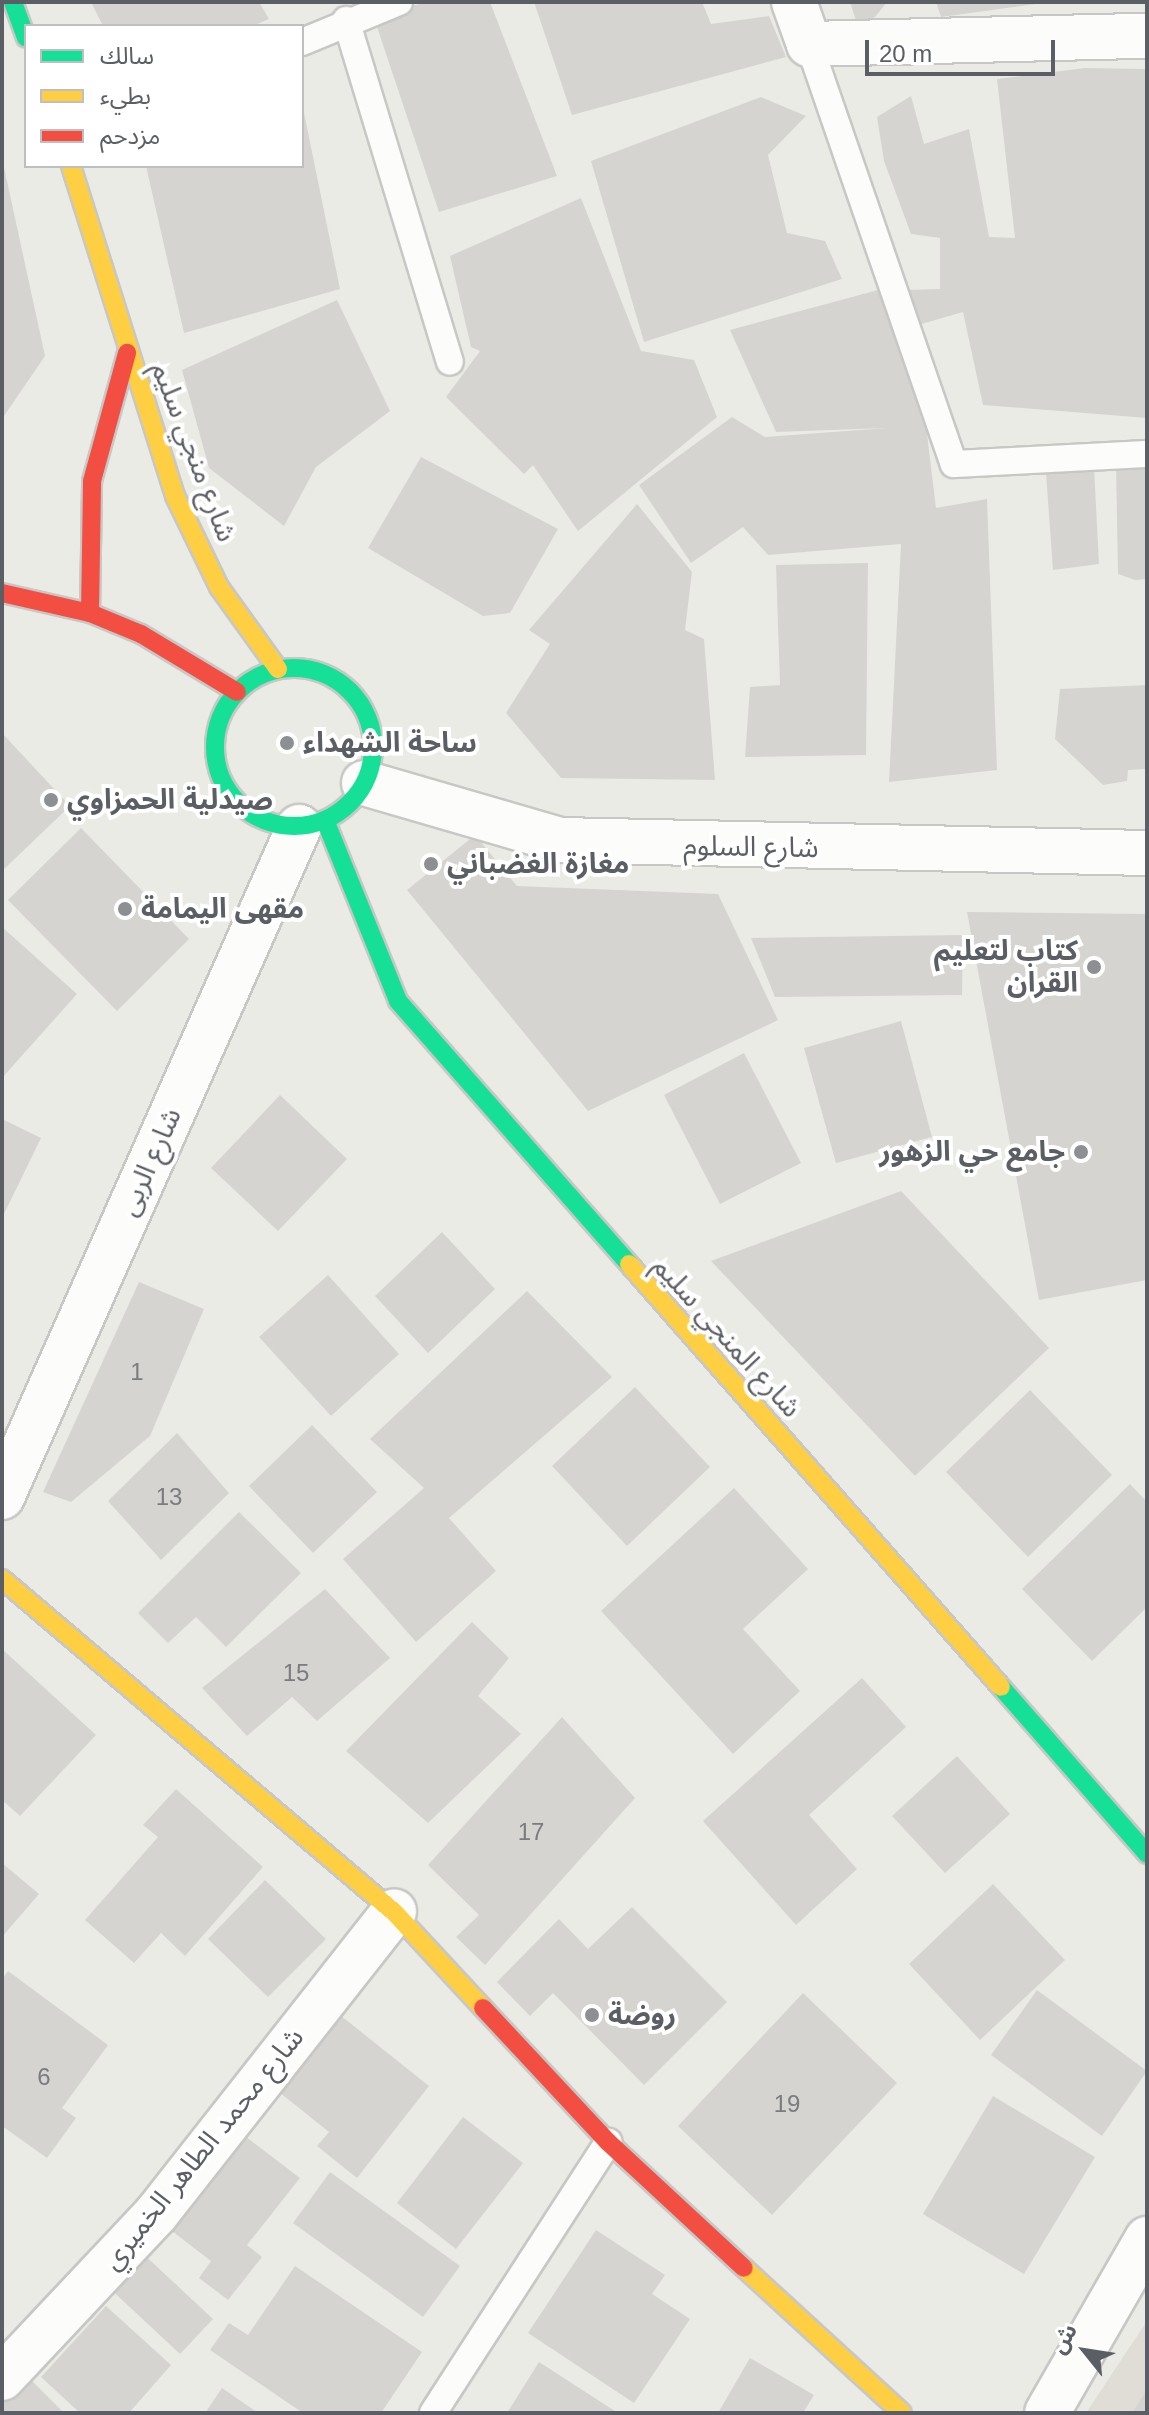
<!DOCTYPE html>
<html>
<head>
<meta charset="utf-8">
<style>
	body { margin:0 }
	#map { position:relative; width:1149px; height:2415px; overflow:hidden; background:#ebebe6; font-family:Arial,"Noto Sans Arabic",sans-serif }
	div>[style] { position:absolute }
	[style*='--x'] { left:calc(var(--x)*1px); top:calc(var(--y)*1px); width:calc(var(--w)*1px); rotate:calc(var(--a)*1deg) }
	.education>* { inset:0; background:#dfddd5 }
	.building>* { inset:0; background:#d5d4d1 }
	.roads { filter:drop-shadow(2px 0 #c7c8c6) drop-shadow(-2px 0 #c7c8c6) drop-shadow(0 2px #c7c8c6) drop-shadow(0 -2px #c7c8c6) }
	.lane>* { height:26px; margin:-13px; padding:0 13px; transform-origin:13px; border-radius:13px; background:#fcfcfb }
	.street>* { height:44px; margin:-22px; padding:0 22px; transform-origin:22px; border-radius:22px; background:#fcfcfb }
	.fast>* { height:18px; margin:-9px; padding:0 9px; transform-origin:9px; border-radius:9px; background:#16e098 }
	.fast>.ring { margin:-9px; padding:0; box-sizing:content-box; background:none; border:18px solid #16e098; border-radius:50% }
	.slow>* { height:18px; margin:-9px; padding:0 9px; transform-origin:9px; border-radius:9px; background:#ffcf43 }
	.jam>* { height:18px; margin:-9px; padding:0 9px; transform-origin:9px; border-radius:9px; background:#f24e42 }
	.dots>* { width:22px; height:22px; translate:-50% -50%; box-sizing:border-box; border:4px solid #fff; border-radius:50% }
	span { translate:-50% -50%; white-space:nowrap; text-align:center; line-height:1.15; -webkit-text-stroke:8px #fff; paint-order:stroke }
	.number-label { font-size:24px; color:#7a7c80 }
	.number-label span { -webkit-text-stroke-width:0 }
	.street-label { font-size:28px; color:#5b5e64 }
	.poi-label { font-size:28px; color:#5b5e64; font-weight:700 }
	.left { translate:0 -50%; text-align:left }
	.right { translate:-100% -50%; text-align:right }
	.frame { position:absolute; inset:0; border:4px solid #5b5e64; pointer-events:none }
	.legend { position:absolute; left:24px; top:24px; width:280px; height:144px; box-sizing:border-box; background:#fff; border:2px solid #bdbfc1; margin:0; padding:10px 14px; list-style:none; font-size:24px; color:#5b5e64 }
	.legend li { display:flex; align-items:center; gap:16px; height:40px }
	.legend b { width:40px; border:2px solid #bdbfc1 }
	.north { position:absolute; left:1045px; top:2311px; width:80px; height:80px; -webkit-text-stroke:6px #fff; paint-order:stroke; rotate:300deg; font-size:22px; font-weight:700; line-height:32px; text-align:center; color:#5b5e64 }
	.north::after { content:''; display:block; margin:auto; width:28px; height:36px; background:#5b5e64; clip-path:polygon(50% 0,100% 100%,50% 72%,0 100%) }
	.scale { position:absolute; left:865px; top:40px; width:190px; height:36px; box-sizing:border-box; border:4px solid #5b5e64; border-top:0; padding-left:10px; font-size:24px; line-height:28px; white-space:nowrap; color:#5b5e64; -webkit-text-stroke:6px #fff; paint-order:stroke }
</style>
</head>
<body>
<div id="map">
	<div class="education">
		<div style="clip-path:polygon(1147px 2321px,1147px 2413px,1086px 2413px)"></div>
	</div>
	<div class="building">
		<div style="clip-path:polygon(91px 2px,259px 2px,269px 19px,253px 26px,103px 26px)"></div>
		<div style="clip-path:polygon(425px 2px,490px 2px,557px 176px,439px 212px,374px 18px)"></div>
		<div style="clip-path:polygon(534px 2px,702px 2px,711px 24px,769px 16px,786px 57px,572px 115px)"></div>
		<div style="clip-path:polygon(850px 2px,887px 2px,875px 17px,857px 24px)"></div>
		<div style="clip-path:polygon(936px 2px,1036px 2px,1036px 4px,941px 17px)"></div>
		<div style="clip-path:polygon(1085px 68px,1147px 69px,1147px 418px,983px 405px,963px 312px,918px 325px,903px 290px,940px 289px,940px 238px,911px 234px,884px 161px,877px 117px,911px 96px,924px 144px,969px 129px,989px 237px,1015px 238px,997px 79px)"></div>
		<div style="clip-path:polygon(761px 97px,806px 116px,768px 155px,787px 233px,825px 241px,842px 279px,644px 342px,591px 161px)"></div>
		<div style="clip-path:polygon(302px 103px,340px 289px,184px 333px,146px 166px,302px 166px)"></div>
		<div style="clip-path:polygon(2px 158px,45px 356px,2px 419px)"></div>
		<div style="clip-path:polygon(581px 198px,641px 351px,694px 360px,717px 417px,578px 531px,533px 465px,524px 474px,446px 397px,480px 351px,471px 347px,450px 256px)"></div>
		<div style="clip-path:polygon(878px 290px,926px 426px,936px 508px,987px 499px,997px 770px,889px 782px,901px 544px,768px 555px,743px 527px,691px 563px,639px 485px,732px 417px,765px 437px,887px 428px,776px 432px,730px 330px)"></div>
		<div style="clip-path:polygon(337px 300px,390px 411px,316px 467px,284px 526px,209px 468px,182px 370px)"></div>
		<div style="clip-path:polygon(421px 457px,558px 529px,510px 613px,483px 616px,368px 548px)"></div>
		<div style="clip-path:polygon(1147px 462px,1147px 579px,1135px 580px,1118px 574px,1116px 464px)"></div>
		<div style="clip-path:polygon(1094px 467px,1099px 564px,1053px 570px,1046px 473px)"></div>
		<div style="clip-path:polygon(637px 504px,692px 572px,685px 630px,704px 639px,715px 780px,561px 778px,506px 713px,550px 644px,529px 630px)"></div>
		<div style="clip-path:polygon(868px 563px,866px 755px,745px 757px,750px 687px,780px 685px,776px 565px)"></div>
		<div style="clip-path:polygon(1147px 685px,1145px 769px,1128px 770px,1127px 781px,1103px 785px,1055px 739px,1060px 689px)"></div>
		<div style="clip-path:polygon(2px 733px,70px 806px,2px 871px)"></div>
		<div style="clip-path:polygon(81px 828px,189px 939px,117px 1011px,8px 900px)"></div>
		<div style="clip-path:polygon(475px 835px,517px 886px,718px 894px,778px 1020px,588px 1111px,407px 890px)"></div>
		<div style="clip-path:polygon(967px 912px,1147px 914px,1147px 1280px,1039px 1300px)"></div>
		<div style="clip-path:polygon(2px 927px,77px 994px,2px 1078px)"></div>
		<div style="clip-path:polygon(963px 935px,962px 995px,775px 997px,751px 938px)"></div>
		<div style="clip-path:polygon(901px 1021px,932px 1137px,836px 1163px,804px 1048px)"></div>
		<div style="clip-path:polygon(744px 1053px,801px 1163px,720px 1204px,664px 1095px)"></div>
		<div style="clip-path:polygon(280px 1095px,347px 1159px,278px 1231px,211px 1168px)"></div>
		<div style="clip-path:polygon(2px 1119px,41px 1138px,2px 1218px)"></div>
		<div style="clip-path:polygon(901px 1191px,1049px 1348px,915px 1476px,711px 1261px)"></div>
		<div style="clip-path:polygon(442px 1232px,495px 1289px,428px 1353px,375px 1296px)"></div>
		<div style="clip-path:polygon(328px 1275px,399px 1354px,331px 1416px,259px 1337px)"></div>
		<div style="clip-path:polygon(139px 1282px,204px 1309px,150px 1436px,71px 1502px,43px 1492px)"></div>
		<div style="clip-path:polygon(527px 1291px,612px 1377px,449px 1518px,496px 1571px,416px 1642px,343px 1559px,424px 1488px,370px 1439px)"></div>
		<div style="clip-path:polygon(635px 1387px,710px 1467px,627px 1546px,552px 1466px)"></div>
		<div style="clip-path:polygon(1030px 1390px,1112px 1475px,1028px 1557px,946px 1472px)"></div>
		<div style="clip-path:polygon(312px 1425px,377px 1492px,313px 1553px,249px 1486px)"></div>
		<div style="clip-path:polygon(177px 1433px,229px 1493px,161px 1560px,108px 1501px)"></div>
		<div style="clip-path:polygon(1130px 1484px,1147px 1502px,1147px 1607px,1092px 1661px,1022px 1589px)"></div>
		<div style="clip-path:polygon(734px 1488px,808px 1569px,743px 1629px,800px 1691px,733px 1754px,601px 1611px)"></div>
		<div style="clip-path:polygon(239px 1512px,301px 1573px,226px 1647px,196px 1617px,168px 1643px,138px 1613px)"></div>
		<div style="clip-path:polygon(325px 1589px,390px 1658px,317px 1721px,292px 1697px,247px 1736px,202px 1688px)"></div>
		<div style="clip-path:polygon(472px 1622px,509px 1658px,478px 1696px,521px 1734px,428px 1823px,346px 1751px)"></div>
		<div style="clip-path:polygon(2px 1649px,96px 1735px,20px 1816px,2px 1800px)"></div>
		<div style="clip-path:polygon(862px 1678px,906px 1727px,809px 1815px,857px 1869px,796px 1925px,703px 1821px)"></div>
		<div style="clip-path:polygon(562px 1717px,635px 1798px,485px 1965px,456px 1937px,479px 1915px,428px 1865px)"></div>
		<div style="clip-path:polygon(957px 1756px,1010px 1814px,945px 1873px,892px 1816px)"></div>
		<div style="clip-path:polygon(176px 1789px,263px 1867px,185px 1956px,161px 1933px,134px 1963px,85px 1920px,158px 1837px,143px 1825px)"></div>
		<div style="clip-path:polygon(2px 1863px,39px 1894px,2px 1937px)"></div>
		<div style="clip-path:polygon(265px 1880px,326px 1939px,268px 1997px,208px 1939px)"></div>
		<div style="clip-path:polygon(993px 1884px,1065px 1960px,980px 2040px,909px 1964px)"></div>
		<div style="clip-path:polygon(632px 1907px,727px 2002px,644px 2085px,553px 1993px,530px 2016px,497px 1982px,559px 1919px,588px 1949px)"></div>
		<div style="clip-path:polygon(8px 1971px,108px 2045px,62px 2108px,76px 2118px,47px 2158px,2px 2126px,2px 1979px)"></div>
		<div style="clip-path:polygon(1037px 1990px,1147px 2071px,1102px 2136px,991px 2055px)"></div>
		<div style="clip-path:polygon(803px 1993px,897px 2083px,772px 2215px,678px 2126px)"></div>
		<div style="clip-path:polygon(335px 2011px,429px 2086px,357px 2178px,317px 2146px,329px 2132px,274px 2088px)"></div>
		<div style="clip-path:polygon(993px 2096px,1095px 2157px,1024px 2274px,923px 2214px)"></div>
		<div style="clip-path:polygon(463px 2117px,523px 2163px,456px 2249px,397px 2203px)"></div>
		<div style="clip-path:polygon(241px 2133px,300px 2178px,247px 2245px,262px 2257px,228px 2300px,199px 2278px,211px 2261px,168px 2228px)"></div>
		<div style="clip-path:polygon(330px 2172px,460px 2266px,423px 2317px,293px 2223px)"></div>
		<div style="clip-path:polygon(596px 2230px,665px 2275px,652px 2294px,690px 2319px,634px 2403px,528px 2333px)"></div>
		<div style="clip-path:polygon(138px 2249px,213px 2319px,180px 2354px,105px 2284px)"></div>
		<div style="clip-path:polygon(295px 2266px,422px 2352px,381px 2413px,303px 2413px,210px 2350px,229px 2323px,248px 2335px)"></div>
		<div style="clip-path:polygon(106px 2306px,171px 2365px,129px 2413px,80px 2413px,41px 2377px)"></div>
		<div style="clip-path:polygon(750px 2358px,814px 2395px,803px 2413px,718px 2413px)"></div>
		<div style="clip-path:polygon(539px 2362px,618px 2413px,507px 2413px)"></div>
		<div style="clip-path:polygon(22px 2371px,64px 2413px,2px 2413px,2px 2391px)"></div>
		<div style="clip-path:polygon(222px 2388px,258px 2413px,205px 2413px)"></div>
		<div style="clip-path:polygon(1147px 2390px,1147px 2413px,1132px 2413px)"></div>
	</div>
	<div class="roads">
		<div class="lane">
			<div style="--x:346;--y:20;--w:357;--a:73.1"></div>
			<div style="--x:302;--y:42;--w:105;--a:-22.4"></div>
			<div style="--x:809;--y:44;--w:444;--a:71"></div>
			<div style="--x:954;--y:464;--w:193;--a:-3"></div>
			<div style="--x:433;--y:2413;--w:323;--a:-57.1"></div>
		</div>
		<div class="street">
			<div style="--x:794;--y:2;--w:45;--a:70.3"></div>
			<div style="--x:809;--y:44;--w:338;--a:-1.4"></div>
			<div style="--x:364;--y:783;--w:204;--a:16.2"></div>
			<div style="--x:560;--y:840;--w:587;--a:1.27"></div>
			<div style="--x:2;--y:1497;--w:733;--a:-66.09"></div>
			<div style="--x:2;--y:2378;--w:225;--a:-46.8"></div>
			<div style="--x:156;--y:2214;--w:385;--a:-51.8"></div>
			<div style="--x:1047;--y:2413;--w:201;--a:-60.1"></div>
		</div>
		<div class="fast">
			<div style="--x:13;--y:2;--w:38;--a:70"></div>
			<div class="ring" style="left:215px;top:668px;width:140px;height:140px"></div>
			<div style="--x:325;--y:820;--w:195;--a:68"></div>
			<div style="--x:398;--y:1001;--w:350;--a:48.7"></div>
			<div style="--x:1001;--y:1687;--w:222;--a:48.8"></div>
		</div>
		<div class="slow">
			<div style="--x:71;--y:166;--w:346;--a:72.5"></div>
			<div style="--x:175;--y:496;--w:101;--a:64.2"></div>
			<div style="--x:219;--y:587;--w:101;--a:54.3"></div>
			<div style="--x:629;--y:1264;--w:563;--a:48.67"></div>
			<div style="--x:2;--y:1579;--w:514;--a:40.35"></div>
			<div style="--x:394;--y:1912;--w:131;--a:47.2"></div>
			<div style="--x:744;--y:2268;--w:214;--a:42.5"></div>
		</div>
		<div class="jam">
			<div style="--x:2;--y:593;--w:90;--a:12.8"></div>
			<div style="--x:90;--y:613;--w:55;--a:22.4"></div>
			<div style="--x:141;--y:634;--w:112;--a:31.1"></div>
			<div style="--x:90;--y:613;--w:132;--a:-89.1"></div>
			<div style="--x:92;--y:481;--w:133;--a:-74.7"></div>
			<div style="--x:483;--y:2008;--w:183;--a:47"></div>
			<div style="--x:608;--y:2142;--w:185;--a:42.8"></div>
		</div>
	</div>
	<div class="dots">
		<div style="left:287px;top:743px;background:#8d8f92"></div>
		<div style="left:51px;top:800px;background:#8d8f92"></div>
		<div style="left:431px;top:864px;background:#8d8f92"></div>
		<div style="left:125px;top:909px;background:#8d8f92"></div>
		<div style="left:1094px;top:967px;background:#8d8f92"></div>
		<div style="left:1081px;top:1152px;background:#8d8f92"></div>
		<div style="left:592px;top:2015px;background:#8d8f92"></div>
	</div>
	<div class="number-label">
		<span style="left:137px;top:1372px">1</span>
		<span style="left:169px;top:1497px">13</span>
		<span style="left:296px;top:1673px">15</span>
		<span style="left:531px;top:1832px">17</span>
		<span style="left:44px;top:2077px">6</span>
		<span style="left:787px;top:2104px">19</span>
	</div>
	<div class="street-label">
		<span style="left:194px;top:452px;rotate:69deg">شارع منجي سليم</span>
		<span style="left:751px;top:847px;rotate:1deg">شارع السلوم</span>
		<span style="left:150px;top:1162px;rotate:-66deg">شارع الربى</span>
		<span style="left:727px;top:1337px;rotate:48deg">شارع المنجي سليم</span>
		<span style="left:203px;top:2149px;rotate:-51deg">شارع محمد الطاهر الخميري</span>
	</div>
	<div class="poi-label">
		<span class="left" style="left:303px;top:743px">ساحة الشهداء</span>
		<span class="left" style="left:67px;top:800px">صيدلية الحمزاوي</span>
		<span class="left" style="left:447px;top:864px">مغازة الغضباني</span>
		<span class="left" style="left:141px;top:909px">مقهى اليمامة</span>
		<span class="right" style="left:1078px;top:967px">كتاب لتعليم<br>القران</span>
		<span class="right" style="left:1065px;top:1152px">جامع حي الزهور</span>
		<span class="left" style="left:608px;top:2015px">روضة</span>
	</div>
	<div class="frame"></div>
	<ul class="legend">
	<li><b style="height:10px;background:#16e098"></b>سالك</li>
	<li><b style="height:10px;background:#ffcf43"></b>بطيء</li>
	<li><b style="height:10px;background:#f24e42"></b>مزدحم</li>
	</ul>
	<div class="north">ش</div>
	<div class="scale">20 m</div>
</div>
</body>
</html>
